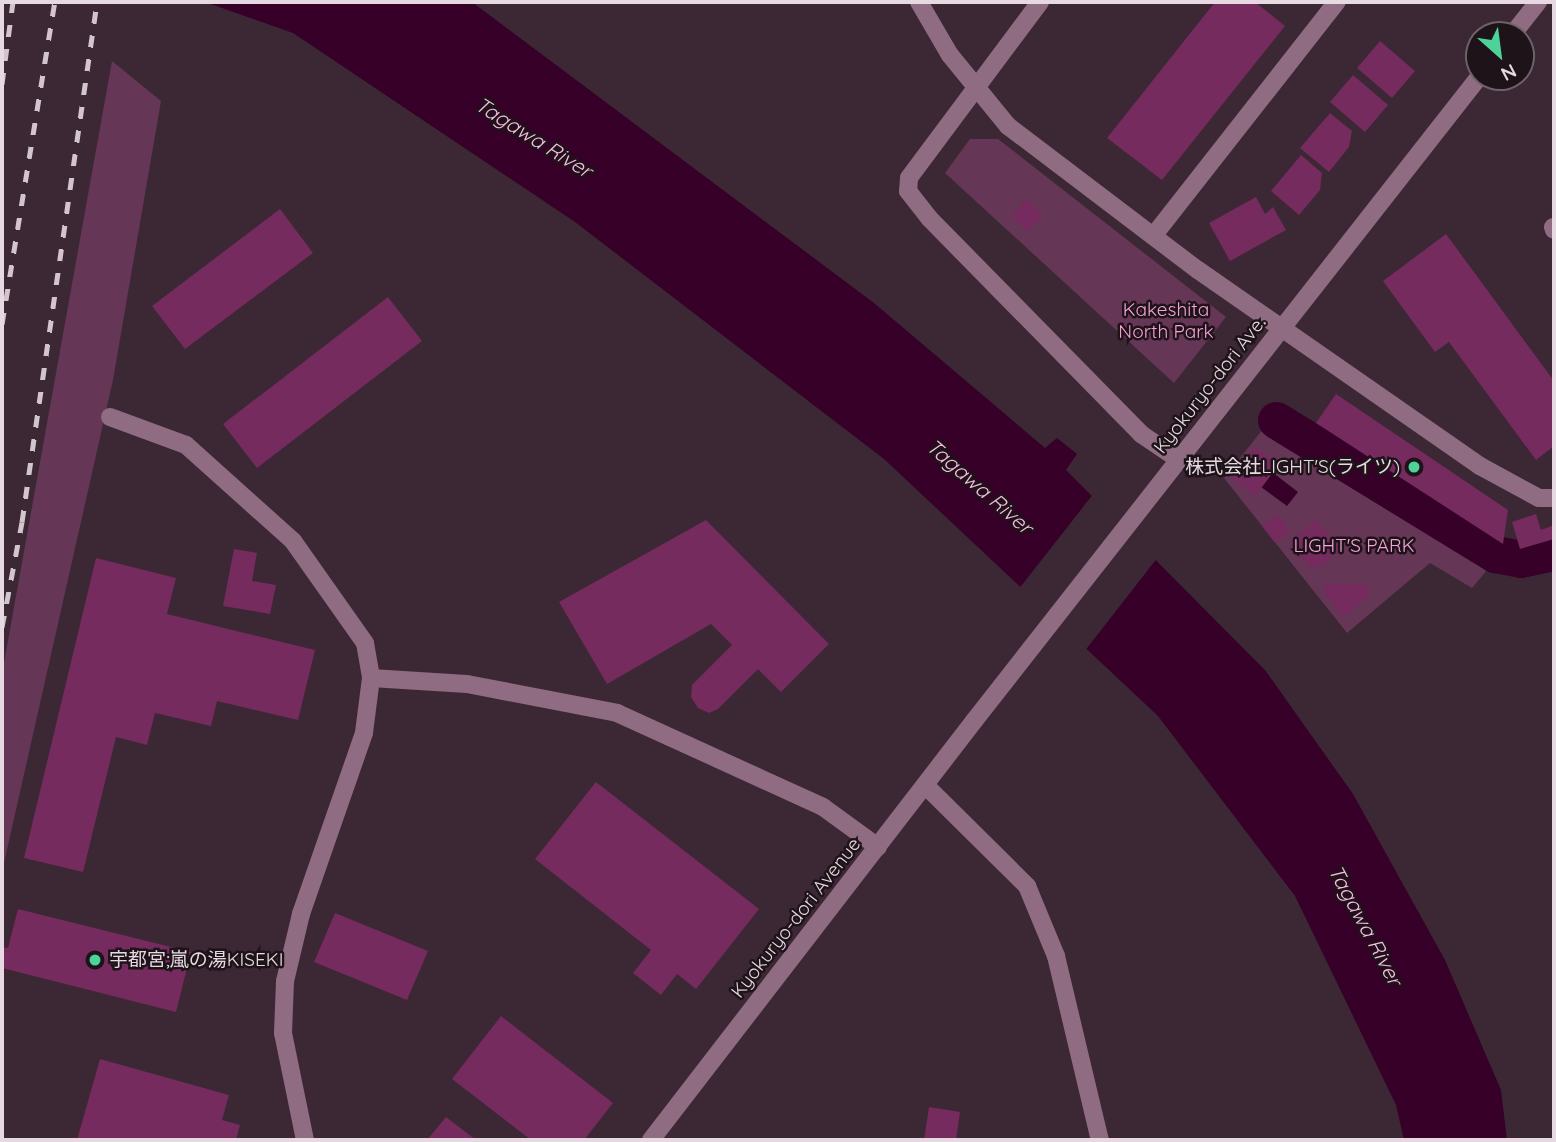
<!DOCTYPE html>
<html>
<head>
<meta charset="utf-8">
<style>
	body { margin:0 }
	#map { position:relative; width:1556px; height:1142px; overflow:hidden; background:#3c2734; font-family:Quicksand,"Noto Sans JP",sans-serif }
	div>[style] { position:absolute }
	[style*='--x'] { left:calc(var(--x)*1px); top:calc(var(--y)*1px); width:calc(var(--w)*1px); rotate:calc(var(--a)*1deg) }
	.green>* { inset:0; background:#653655 }
	.water>* { inset:0; background:#360028 }
	.pier>* { inset:0; background:#3c2734 }
	.canal>* { height:37px; margin:-18.5px; padding:0 18.5px; transform-origin:18.5px; border-radius:18.5px; background:#360028 }
	.building>* { inset:0; background:#752b5e }
	.minor>* { height:18px; margin:-9px; padding:0 9px; transform-origin:9px; border-radius:9px; background:#8f6c81 }
	.rail>* { height:5px; margin-top:-2.5px; transform-origin:0; background:repeating-linear-gradient(90deg,#d3c5cd 0 12px,transparent 0 24px) }
	.minor-bridge>* { height:18px; margin:-9px; padding:0 9px; transform-origin:9px; border-radius:9px; background:#8f6c81 }
	.dots>* { width:19px; height:19px; translate:-50% -50%; box-sizing:border-box; border:4px solid #1d1319; border-radius:50% }
	span { translate:-50% -50%; white-space:nowrap; text-align:center; line-height:1.15; -webkit-text-stroke:5px #1d1319; paint-order:stroke }
	.park-label { font-size:19px; color:#f6a1d7 }
	.street-label { font-size:19px; color:#e7d9e1 }
	.poi-label { font-size:19px; color:#e7d9e1 }
	.right { translate:-100% -50%; text-align:right }
	.left { translate:0 -50%; text-align:left }
	.water-label { font-size:21px; color:#fbb9e2; font-style:italic }
	.frame { position:absolute; inset:0; border:4px solid #e7d9e1; pointer-events:none }
	.north { position:absolute; left:1465px; top:21px; width:70px; height:70px; box-sizing:border-box; background:#1d1319; border:2px solid #6e6269; border-radius:50%; rotate:152deg; font-size:19px; font-weight:700; line-height:28px; text-align:center; color:#e7d9e1 }
	.north::after { content:''; display:block; margin:auto; width:24px; height:32px; background:#4dd39a; clip-path:polygon(50% 0,100% 100%,50% 72%,0 100%) }
</style>
</head>
<body>
<div id="map">
	<div class="green">
		<div style="clip-path:polygon(112px 61px,161px 101px,113px 380px,2px 872px,2px 674px)"></div>
		<div style="clip-path:polygon(970px 139px,998px 139px,1226px 317px,1174px 383px,945px 173px)"></div>
		<div style="clip-path:polygon(1267px 424px,1493px 563px,1472px 588px,1430px 563px,1347px 633px,1224px 478px)"></div>
	</div>
	<div class="water">
		<div style="clip-path:polygon(205px 2px,472px 2px,874px 303px,1045px 448px,1057px 438px,1077px 454px,1066px 470px,1265px 670px,1353px 794px,1445px 960px,1501px 1090px,1507px 1140px,1404px 1140px,1396px 1105px,1295px 896px,1158px 716px,884px 459px,575px 222px,293px 33px)"></div>
		<div style="clip-path:polygon(1268px 469px,1298px 492px,1287px 506px,1257px 484px)"></div>
	</div>
	<div class="pier">
		<div style="clip-path:polygon(1094px 493px,1158px 557px,1084px 652px,1018px 590px)"></div>
	</div>
	<div class="canal">
		<div style="--x:1276;--y:420;--w:257;--a:31.5"></div>
		<div style="--x:1495;--y:554;--w:26;--a:11"></div>
		<div style="--x:1521;--y:559;--w:34;--a:-12"></div>
	</div>
	<div class="building">
		<div style="clip-path:polygon(1215px 2px,1255px 2px,1285px 26px,1162px 180px,1107px 138px)"></div>
		<div style="clip-path:polygon(1380px 41px,1415px 71px,1392px 98px,1357px 68px)"></div>
		<div style="clip-path:polygon(1353px 75px,1388px 105px,1365px 132px,1330px 102px)"></div>
		<div style="clip-path:polygon(1330px 113px,1352px 131px,1349px 147px,1329px 172px,1300px 148px)"></div>
		<div style="clip-path:polygon(1301px 155px,1322px 173px,1320px 190px,1299px 215px,1271px 191px)"></div>
		<div style="clip-path:polygon(1256px 197px,1265px 214px,1273px 207px,1286px 230px,1230px 261px,1209px 223px)"></div>
		<div style="clip-path:polygon(1026px 199px,1043px 215px,1028px 231px,1011px 216px)"></div>
		<div style="clip-path:polygon(280px 209px,313px 253px,185px 349px,152px 306px)"></div>
		<div style="clip-path:polygon(1446px 234px,1554px 381px,1554px 446px,1536px 460px,1449px 342px,1435px 352px,1383px 281px)"></div>
		<div style="clip-path:polygon(388px 297px,422px 341px,257px 468px,223px 424px)"></div>
		<div style="clip-path:polygon(1336px 394px,1508px 510px,1503px 544px,1316px 423px)"></div>
		<div style="clip-path:polygon(1255px 447px,1279px 465px,1255px 496px,1231px 478px)"></div>
		<div style="clip-path:polygon(1277px 514px,1290px 531px,1275px 543px,1262px 526px)"></div>
		<div style="clip-path:polygon(1536px 514px,1541px 530px,1554px 525px,1554px 539px,1520px 549px,1512px 522px)"></div>
		<div style="clip-path:polygon(706px 520px,829px 644px,781px 692px,758px 669px,718px 709px,709px 713px,698px 708px,691px 697px,692px 685px,732px 645px,711px 624px,607px 684px,559px 602px)"></div>
		<div style="clip-path:polygon(1316px 520px,1341px 549px,1320px 567px,1311px 568px,1289px 542px)"></div>
		<div style="clip-path:polygon(234px 549px,257px 553px,252px 581px,276px 585px,270px 614px,223px 606px)"></div>
		<div style="clip-path:polygon(96px 558px,176px 578px,167px 614px,315px 650px,298px 720px,217px 701px,211px 726px,155px 713px,147px 745px,116px 737px,83px 872px,24px 858px)"></div>
		<div style="clip-path:polygon(1325px 583px,1368px 585px,1370px 595px,1343px 617px,1324px 593px)"></div>
		<div style="clip-path:polygon(596px 782px,759px 909px,696px 989px,677px 974px,661px 995px,633px 973px,651px 950px,535px 859px)"></div>
		<div style="clip-path:polygon(18px 909px,191px 952px,176px 1012px,2px 968px,2px 947px,8px 948px)"></div>
		<div style="clip-path:polygon(335px 913px,428px 951px,407px 1000px,314px 962px)"></div>
		<div style="clip-path:polygon(501px 1016px,613px 1103px,584px 1140px,531px 1140px,452px 1079px)"></div>
		<div style="clip-path:polygon(100px 1059px,229px 1095px,222px 1120px,240px 1125px,236px 1140px,77px 1140px)"></div>
		<div style="clip-path:polygon(929px 1107px,960px 1112px,956px 1140px,924px 1140px)"></div>
		<div style="clip-path:polygon(446px 1117px,476px 1140px,427px 1140px)"></div>
	</div>
	<div class="minor">
		<div style="--x:919;--y:2;--w:61;--a:59.7"></div>
		<div style="--x:950;--y:55;--w:92;--a:50.8"></div>
		<div style="--x:1008;--y:126;--w:238;--a:37.2"></div>
		<div style="--x:1198;--y:270;--w:343;--a:34.8"></div>
		<div style="--x:1480;--y:466;--w:67;--a:28.5"></div>
		<div style="--x:1539;--y:498;--w:15;--a:0"></div>
		<div style="--x:1040;--y:2;--w:219;--a:126.7"></div>
		<div style="--x:909;--y:178;--w:13;--a:94"></div>
		<div style="--x:908;--y:191;--w:34;--a:52"></div>
		<div style="--x:929;--y:218;--w:303;--a:45.5"></div>
		<div style="--x:1141;--y:434;--w:45;--a:34"></div>
		<div style="--x:1512;--y:35;--w:42;--a:-51.8"></div>
		<div style="--x:1553;--y:227;--w:3;--a:72"></div>
		<div style="--x:1154;--y:235;--w:296;--a:-51.9"></div>
		<div style="--x:110;--y:417;--w:81;--a:20.2"></div>
		<div style="--x:186;--y:445;--w:144;--a:41.9"></div>
		<div style="--x:293;--y:541;--w:125;--a:54.8"></div>
		<div style="--x:365;--y:643;--w:36;--a:80"></div>
		<div style="--x:371;--y:678;--w:55;--a:97.3"></div>
		<div style="--x:364;--y:733;--w:192;--a:109.2"></div>
		<div style="--x:301;--y:914;--w:69;--a:103.4"></div>
		<div style="--x:285;--y:981;--w:52;--a:92.2"></div>
		<div style="--x:283;--y:1033;--w:109;--a:78.4"></div>
		<div style="--x:371;--y:678;--w:96;--a:3.6"></div>
		<div style="--x:467;--y:684;--w:153;--a:10.9"></div>
		<div style="--x:617;--y:713;--w:226;--a:24.5"></div>
		<div style="--x:823;--y:807;--w:68;--a:36"></div>
		<div style="--x:925;--y:785;--w:144;--a:44.7"></div>
		<div style="--x:1027;--y:886;--w:76;--a:67.5"></div>
		<div style="--x:1056;--y:956;--w:189;--a:76.6"></div>
		<div style="--x:651;--y:1140;--w:529;--a:-52.37"></div>
	</div>
	<div class="rail">
		<div style="--x:2;--y:84;--w:83;--a:-82.4"></div>
		<div style="--x:2;--y:324;--w:326;--a:-80.7"></div>
		<div style="--x:2;--y:627;--w:107;--a:-79.2"></div>
		<div style="--x:22;--y:522;--w:525;--a:-81.79"></div>
	</div>
	<div class="minor-bridge">
		<div style="--x:974;--y:721;--w:818;--a:-51.9"></div>
	</div>
	<div class="dots">
		<div style="left:1414px;top:467px;background:#4dd39a"></div>
		<div style="left:95px;top:960px;background:#4dd39a"></div>
	</div>
	<div class="park-label">
		<span style="left:1166px;top:321px">Kakeshita<br>North Park</span>
		<span style="left:1354px;top:546px">LIGHT'S PARK</span>
	</div>
	<div class="street-label">
		<span style="left:1210px;top:385px;rotate:-52deg">Kyokuryo-dori Ave.</span>
		<span style="left:796px;top:918px;rotate:-52deg">Kyokuryo-dori Avenue</span>
	</div>
	<div class="poi-label">
		<span class="right" style="left:1400px;top:467px">株式会社LIGHT'S(ライツ)</span>
		<span class="left" style="left:109px;top:960px">宇都宮;嵐の湯KISEKI</span>
	</div>
	<div class="water-label">
		<span style="left:534px;top:137px;rotate:32deg">Tagawa River</span>
		<span style="left:980px;top:486px;rotate:41deg">Tagawa River</span>
		<span style="left:1366px;top:925px;rotate:62deg">Tagawa River</span>
	</div>
	<div class="frame"></div>
	<div class="north">N</div>
</div>
</body>
</html>
